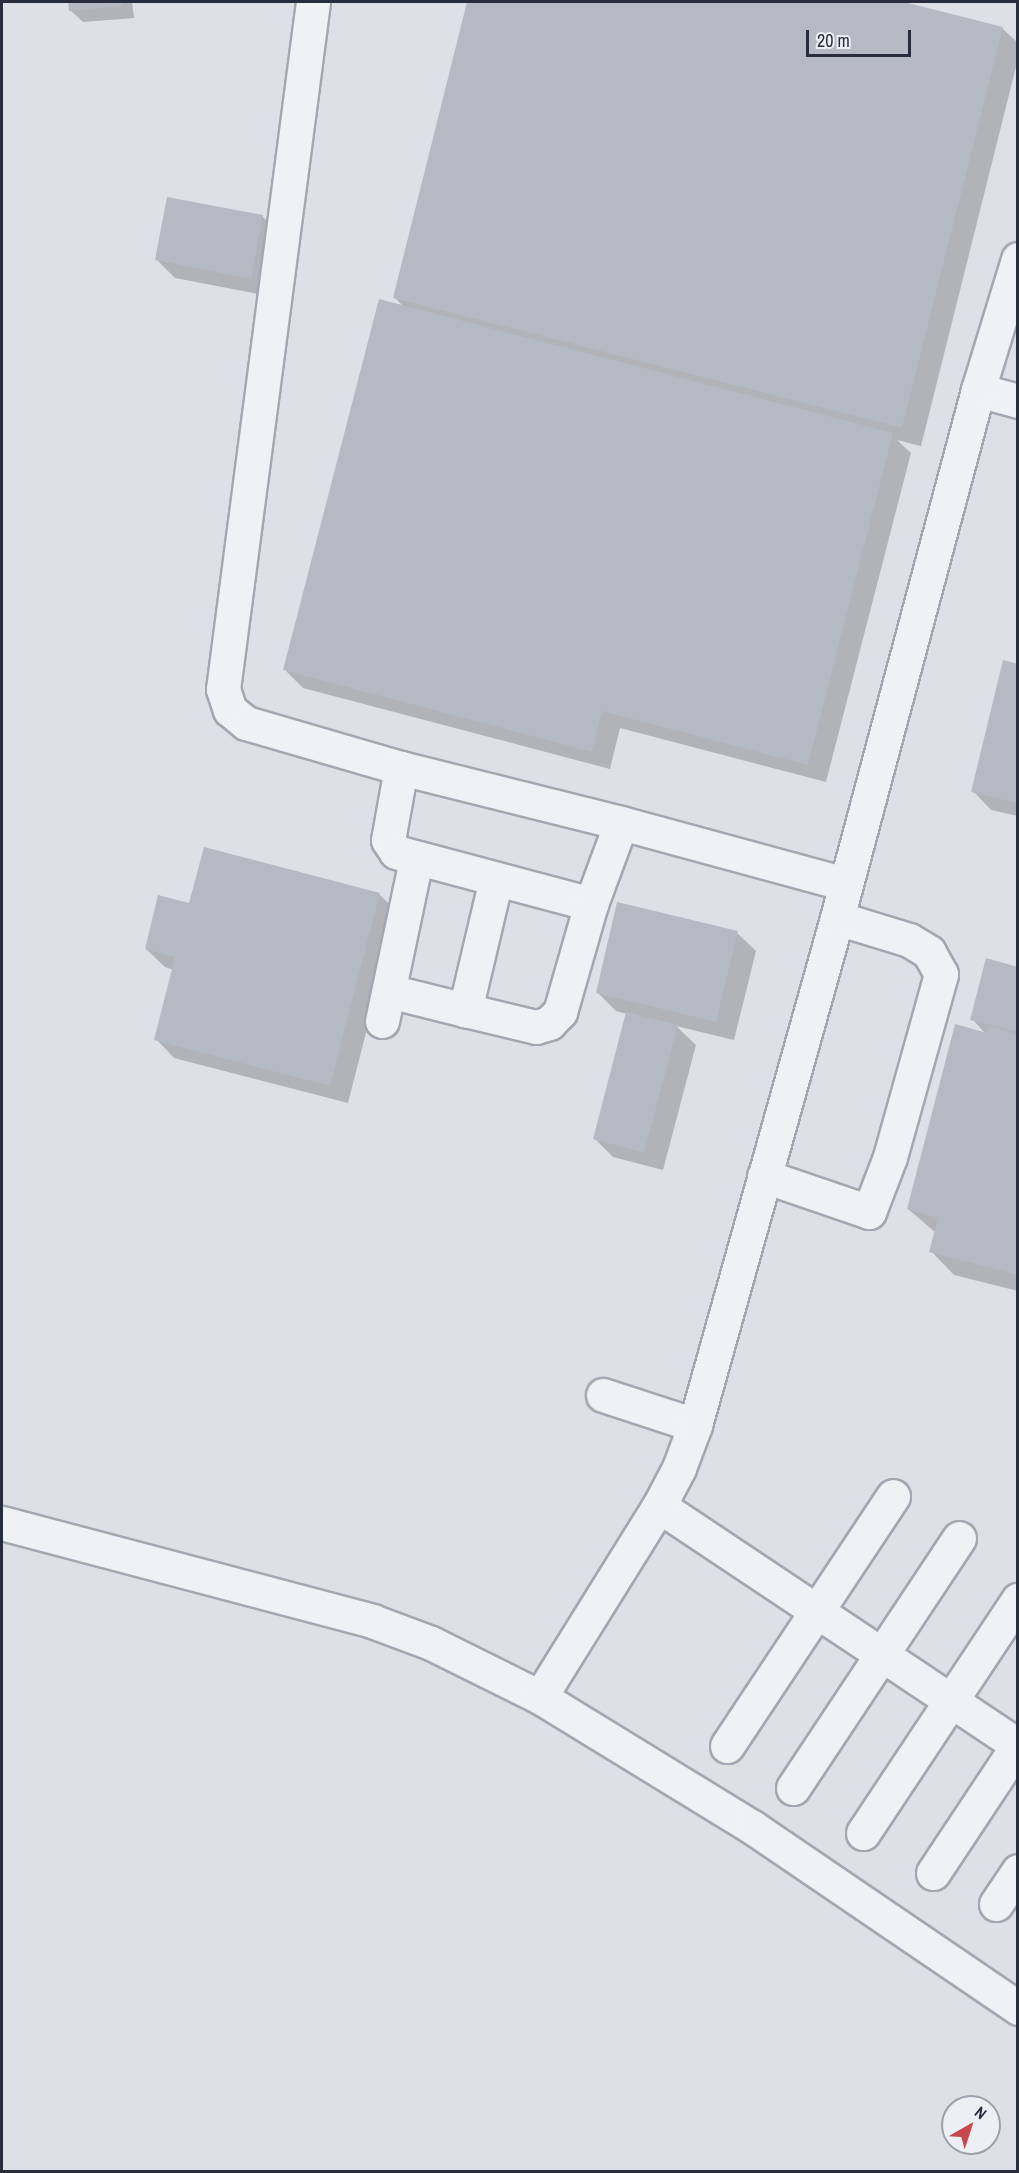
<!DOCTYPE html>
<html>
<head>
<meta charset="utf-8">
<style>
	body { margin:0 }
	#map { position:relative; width:1019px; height:2173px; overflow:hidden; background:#dee0e7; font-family:"Archivo Narrow",sans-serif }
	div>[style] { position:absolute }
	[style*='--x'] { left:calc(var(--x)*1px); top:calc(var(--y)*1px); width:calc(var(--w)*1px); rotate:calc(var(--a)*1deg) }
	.shadow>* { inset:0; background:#0003 }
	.building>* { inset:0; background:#b5b9c3 }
	.roads { filter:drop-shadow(2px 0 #a4a7b1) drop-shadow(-2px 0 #a4a7b1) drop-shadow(0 2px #a4a7b1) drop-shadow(0 -2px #a4a7b1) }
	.minor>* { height:33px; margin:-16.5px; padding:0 16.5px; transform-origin:16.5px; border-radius:16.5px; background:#f0f1f5 }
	span { translate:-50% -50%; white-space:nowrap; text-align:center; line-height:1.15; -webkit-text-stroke:4.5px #edeff4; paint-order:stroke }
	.frame { position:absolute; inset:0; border:3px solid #282d3d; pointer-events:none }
	.north { position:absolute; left:941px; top:2095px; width:60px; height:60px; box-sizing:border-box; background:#edeff4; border:2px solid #9ea1ab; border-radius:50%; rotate:39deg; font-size:16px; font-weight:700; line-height:24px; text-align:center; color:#282d3d }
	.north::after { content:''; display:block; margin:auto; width:21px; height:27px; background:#c7474d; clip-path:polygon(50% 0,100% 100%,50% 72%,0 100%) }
	.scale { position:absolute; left:806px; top:30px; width:105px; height:27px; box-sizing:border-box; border:3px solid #282d3d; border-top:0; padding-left:8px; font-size:18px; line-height:21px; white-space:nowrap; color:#282d3d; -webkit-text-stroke:4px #edeff4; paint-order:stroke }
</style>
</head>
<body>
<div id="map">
	<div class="shadow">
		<div style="clip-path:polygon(69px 2px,132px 2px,134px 18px,83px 22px,70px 10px)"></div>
		<div style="clip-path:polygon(468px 2px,898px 2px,1002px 28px,1018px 43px,1018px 59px,921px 446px,897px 440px,911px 453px,826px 782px,620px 728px,610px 769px,303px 688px,285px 670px,404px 307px,394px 297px)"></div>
		<div style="clip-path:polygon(262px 216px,280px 235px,269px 296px,175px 278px,157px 260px)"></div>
		<div style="clip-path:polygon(1018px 665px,1018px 816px,991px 810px,973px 791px)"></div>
		<div style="clip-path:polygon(379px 894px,397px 912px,348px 1103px,174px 1058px,156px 1039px,174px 970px,165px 967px,146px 949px,190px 905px)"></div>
		<div style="clip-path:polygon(737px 933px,756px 951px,734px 1040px,676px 1026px,696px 1045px,663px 1170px,613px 1157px,595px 1139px,627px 1014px,616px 1011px,597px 992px)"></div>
		<div style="clip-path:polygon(1018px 968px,1018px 1291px,954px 1275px,931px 1251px,936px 1233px,908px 1209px,987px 1035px,972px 1019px)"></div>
	</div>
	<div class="building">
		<div style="clip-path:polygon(68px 2px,122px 2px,122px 6px,69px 11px)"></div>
		<div style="clip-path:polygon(467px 2px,904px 2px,1003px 27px,902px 428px,393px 298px)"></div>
		<div style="clip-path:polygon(167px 197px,263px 215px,251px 279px,155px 260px)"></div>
		<div style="clip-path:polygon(379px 299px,893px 433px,808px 765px,602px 711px,592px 752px,283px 670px)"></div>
		<div style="clip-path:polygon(1003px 660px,1018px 664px,1018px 803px,971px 792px)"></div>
		<div style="clip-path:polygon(204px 847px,380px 893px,330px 1086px,154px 1040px,175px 957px,145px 949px,158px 895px,189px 903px)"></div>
		<div style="clip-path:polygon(617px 902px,738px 931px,716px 1022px,596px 993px)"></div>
		<div style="clip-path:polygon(986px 958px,1018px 967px,1018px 1032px,970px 1020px)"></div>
		<div style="clip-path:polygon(626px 1012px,678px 1025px,644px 1153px,593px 1139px)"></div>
		<div style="clip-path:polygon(955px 1024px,987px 1033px,988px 1026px,1018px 1034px,1018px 1275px,929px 1252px,938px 1218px,907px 1209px)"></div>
	</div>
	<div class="roads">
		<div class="minor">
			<div style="--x:313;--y:2;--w:693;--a:97.46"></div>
			<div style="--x:223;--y:689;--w:22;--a:72"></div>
			<div style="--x:230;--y:710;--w:21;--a:39"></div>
			<div style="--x:246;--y:723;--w:161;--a:16.2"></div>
			<div style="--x:401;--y:768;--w:227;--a:14"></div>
			<div style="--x:621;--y:823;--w:232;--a:15.2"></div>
			<div style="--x:978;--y:390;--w:41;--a:15.4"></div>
			<div style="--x:401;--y:768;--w:73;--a:100.2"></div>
			<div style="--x:388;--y:840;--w:14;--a:56"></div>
			<div style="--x:396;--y:852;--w:202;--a:14.9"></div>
			<div style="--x:496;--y:879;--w:135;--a:103.3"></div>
			<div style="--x:465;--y:1010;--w:73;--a:13.5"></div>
			<div style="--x:536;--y:1027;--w:14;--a:-17"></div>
			<div style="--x:549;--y:1023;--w:16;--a:-45"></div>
			<div style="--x:560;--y:1012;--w:112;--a:-74"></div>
			<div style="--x:591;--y:904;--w:86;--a:-69.7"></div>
			<div style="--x:389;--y:991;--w:78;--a:14"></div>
			<div style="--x:382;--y:1021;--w:166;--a:-78.1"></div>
			<div style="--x:764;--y:1176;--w:111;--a:18.9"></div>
			<div style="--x:869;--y:1212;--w:59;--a:-69.1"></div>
			<div style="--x:890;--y:1157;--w:190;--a:-74.4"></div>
			<div style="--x:941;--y:974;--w:25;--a:-119"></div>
			<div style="--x:929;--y:952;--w:23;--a:-149"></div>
			<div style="--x:909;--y:940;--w:75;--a:-163"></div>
			<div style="--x:603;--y:1395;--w:97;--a:18.1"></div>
			<div style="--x:659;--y:1506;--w:431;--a:33.7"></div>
			<div style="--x:2;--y:1523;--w:383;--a:14.8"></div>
			<div style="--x:372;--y:1621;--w:63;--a:20.4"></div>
			<div style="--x:431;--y:1643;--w:122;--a:26.4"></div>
			<div style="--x:540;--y:1697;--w:249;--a:31.5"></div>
			<div style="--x:752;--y:1827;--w:322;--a:34.2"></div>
			<div style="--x:540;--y:1697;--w:225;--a:-58.1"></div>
			<div style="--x:659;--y:1506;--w:43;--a:-62.2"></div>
			<div style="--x:679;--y:1468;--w:46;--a:-69.6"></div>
			<div style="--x:695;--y:1425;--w:527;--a:-74.35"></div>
			<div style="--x:837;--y:918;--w:547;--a:-75.05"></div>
			<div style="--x:978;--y:390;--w:137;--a:-73"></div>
			<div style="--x:727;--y:1746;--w:300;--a:-56.4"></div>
			<div style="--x:793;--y:1788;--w:300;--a:-56.4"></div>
			<div style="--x:863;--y:1833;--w:280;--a:-56.4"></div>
			<div style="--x:933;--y:1873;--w:154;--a:-56.4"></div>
			<div style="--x:996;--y:1904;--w:40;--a:-56"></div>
		</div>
	</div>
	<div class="frame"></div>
	<div class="north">N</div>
	<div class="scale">20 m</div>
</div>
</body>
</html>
